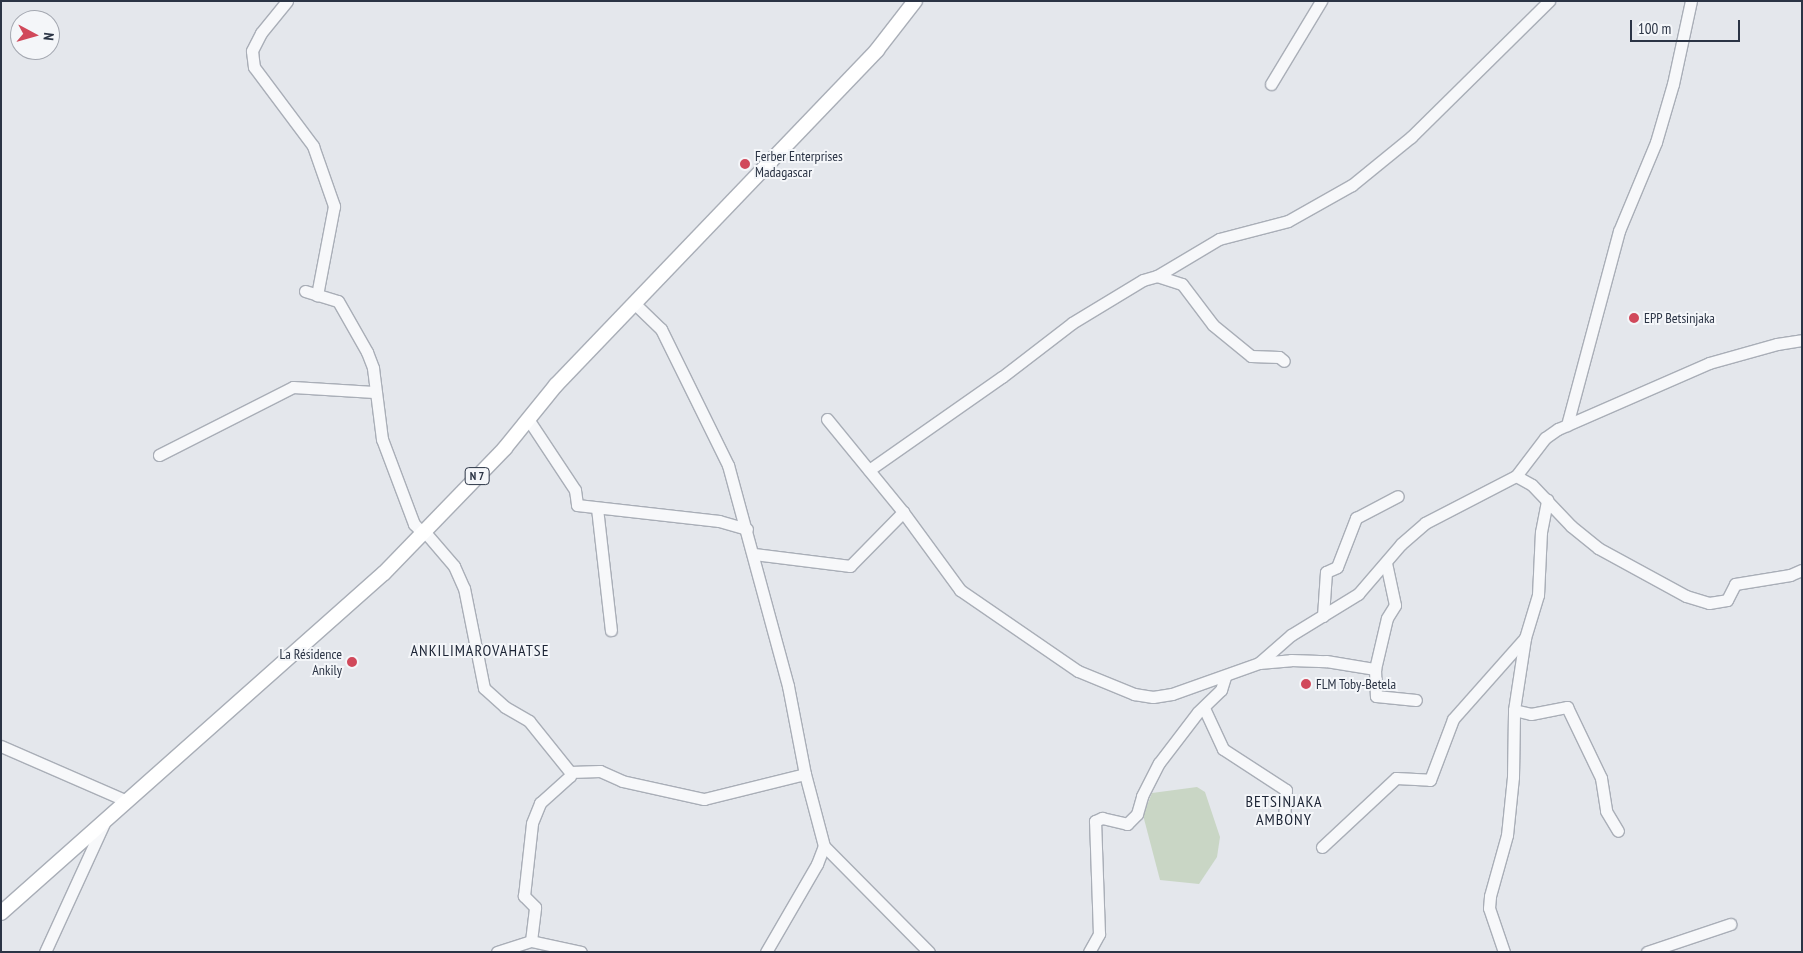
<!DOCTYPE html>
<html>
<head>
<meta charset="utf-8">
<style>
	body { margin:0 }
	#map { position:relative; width:1803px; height:953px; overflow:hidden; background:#e4e7ec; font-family:"PT Sans Narrow",sans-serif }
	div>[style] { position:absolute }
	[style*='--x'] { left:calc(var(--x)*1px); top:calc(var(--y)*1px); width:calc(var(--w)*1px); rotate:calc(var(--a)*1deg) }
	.green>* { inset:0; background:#c9d6c5 }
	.roads { filter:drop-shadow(1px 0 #a9aeb7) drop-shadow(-1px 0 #a9aeb7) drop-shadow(0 1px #a9aeb7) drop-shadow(0 -1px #a9aeb7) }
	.minor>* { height:11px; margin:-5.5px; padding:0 5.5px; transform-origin:5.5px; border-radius:5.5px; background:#f7f8fa }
	.major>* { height:14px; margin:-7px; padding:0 7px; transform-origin:7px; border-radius:7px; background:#fff }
	.dots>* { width:14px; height:14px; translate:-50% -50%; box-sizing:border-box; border:2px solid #f4f6f9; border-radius:50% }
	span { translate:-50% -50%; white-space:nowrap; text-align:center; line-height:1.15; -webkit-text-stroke:4px #f4f6f9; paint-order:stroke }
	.shield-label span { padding:1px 4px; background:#f4f6f9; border:1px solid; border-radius:4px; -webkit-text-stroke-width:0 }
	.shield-label { font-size:12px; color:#2b3445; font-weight:700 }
	.poi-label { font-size:14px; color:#2b3445 }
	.left { translate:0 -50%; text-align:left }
	.right { translate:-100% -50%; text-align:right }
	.quarter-label { font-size:16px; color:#1d2536; letter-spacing:1px }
	.frame { position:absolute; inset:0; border:2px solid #2b3445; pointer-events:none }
	.north { position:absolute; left:10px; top:10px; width:50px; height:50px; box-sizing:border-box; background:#f4f6f9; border:1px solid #a4a8b1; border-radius:50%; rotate:96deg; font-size:14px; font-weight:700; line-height:20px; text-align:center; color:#2b3445 }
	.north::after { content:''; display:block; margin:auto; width:18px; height:22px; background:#d1495b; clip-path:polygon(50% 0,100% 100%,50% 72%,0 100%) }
	.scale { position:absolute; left:1630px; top:20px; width:110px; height:22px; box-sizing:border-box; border:2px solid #2b3445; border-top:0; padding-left:6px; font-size:15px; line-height:18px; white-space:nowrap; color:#2b3445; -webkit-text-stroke:4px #f4f6f9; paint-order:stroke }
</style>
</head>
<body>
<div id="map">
	<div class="green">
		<div style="clip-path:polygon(1197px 787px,1205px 792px,1220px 837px,1217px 857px,1199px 884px,1160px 880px,1143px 815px,1152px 793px)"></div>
	</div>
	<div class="roads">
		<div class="minor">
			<div style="--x:287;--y:1;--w:41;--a:129.1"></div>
			<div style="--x:261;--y:33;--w:20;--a:117"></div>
			<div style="--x:252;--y:51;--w:16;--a:83"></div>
			<div style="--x:254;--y:67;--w:99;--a:53.2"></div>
			<div style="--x:313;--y:146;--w:64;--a:70.7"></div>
			<div style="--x:334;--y:206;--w:91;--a:100.8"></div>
			<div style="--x:1271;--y:84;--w:97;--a:-58.9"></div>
			<div style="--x:1157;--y:276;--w:26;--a:18"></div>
			<div style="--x:1182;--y:284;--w:51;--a:52.9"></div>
			<div style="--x:1213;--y:325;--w:49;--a:39.2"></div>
			<div style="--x:1251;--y:356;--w:28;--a:2"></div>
			<div style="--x:1279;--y:357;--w:6;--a:39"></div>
			<div style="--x:305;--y:291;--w:34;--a:17"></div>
			<div style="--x:338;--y:301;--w:59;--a:60.4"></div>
			<div style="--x:367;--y:352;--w:17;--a:69"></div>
			<div style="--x:373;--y:368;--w:72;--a:82.8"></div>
			<div style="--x:382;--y:439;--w:91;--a:69.4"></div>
			<div style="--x:414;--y:524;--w:11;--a:45"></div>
			<div style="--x:635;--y:304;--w:36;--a:44"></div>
			<div style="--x:661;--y:329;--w:152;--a:63.8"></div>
			<div style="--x:728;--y:465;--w:229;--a:74.8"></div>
			<div style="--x:788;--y:686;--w:90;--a:79.1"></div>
			<div style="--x:805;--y:774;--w:74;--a:75.2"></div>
			<div style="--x:824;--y:846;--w:149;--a:45.3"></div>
			<div style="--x:528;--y:419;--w:85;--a:56.5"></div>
			<div style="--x:575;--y:490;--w:15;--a:82"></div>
			<div style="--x:577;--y:505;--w:143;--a:6.4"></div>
			<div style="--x:719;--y:521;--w:29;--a:16"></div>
			<div style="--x:827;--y:419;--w:120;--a:50.7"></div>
			<div style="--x:1567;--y:425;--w:201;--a:-75"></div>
			<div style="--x:1619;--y:231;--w:96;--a:-67.4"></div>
			<div style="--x:1656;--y:142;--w:60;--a:-73.7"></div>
			<div style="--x:1673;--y:84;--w:85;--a:-77.8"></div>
			<div style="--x:159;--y:455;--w:150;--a:-26.9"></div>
			<div style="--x:293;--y:387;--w:81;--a:3.5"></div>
			<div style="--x:869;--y:470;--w:162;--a:-35"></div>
			<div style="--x:1002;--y:377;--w:88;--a:-37.6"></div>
			<div style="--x:1072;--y:323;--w:83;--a:-31.2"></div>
			<div style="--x:1143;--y:280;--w:15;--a:-16"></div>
			<div style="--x:1157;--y:276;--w:72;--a:-30.8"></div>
			<div style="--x:1219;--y:239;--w:71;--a:-14.6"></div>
			<div style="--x:1288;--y:221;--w:73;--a:-29.4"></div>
			<div style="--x:1352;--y:185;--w:76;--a:-39.1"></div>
			<div style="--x:1411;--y:137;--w:194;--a:-44.6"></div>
			<div style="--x:1516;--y:476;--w:18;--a:29"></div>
			<div style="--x:1532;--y:485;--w:57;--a:46.4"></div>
			<div style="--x:1571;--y:526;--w:35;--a:39"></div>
			<div style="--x:1598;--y:548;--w:100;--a:28.6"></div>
			<div style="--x:1686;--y:596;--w:24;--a:17"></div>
			<div style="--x:1709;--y:603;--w:18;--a:-9"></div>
			<div style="--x:1727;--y:600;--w:18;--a:-63"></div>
			<div style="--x:1735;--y:584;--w:56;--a:-9.3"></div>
			<div style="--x:1790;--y:575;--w:13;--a:-23"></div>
			<div style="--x:597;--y:508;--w:123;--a:83.5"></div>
			<div style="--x:424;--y:531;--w:46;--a:49.4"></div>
			<div style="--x:454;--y:566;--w:24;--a:66"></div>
			<div style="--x:464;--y:588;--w:102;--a:78.7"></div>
			<div style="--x:484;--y:688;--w:28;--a:42"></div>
			<div style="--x:505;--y:707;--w:28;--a:30"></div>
			<div style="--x:529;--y:721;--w:65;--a:51.2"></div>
			<div style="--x:754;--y:554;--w:97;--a:7.1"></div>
			<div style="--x:850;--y:566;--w:76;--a:-45.5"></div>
			<div style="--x:903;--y:512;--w:97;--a:53.8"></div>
			<div style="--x:960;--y:590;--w:143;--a:34.5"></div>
			<div style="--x:1078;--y:671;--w:61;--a:22.3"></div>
			<div style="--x:1134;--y:694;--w:19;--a:9"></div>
			<div style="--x:1153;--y:697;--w:19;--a:-9"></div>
			<div style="--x:1172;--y:694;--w:92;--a:-19.6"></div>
			<div style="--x:1259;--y:663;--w:32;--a:-5"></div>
			<div style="--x:1291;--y:660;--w:35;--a:2"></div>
			<div style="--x:1326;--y:661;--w:50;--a:9.3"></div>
			<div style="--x:1375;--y:669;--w:27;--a:88"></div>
			<div style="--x:1376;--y:696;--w:40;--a:5.7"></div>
			<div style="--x:1323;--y:616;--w:44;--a:-86.1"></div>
			<div style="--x:1326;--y:572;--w:12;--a:-24"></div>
			<div style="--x:1337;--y:567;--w:53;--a:-68.8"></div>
			<div style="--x:1356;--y:518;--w:47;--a:-27.6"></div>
			<div style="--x:1259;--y:663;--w:43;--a:-41.2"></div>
			<div style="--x:1291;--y:635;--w:79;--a:-31.5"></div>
			<div style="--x:1358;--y:594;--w:66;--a:-49.3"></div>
			<div style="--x:1401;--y:544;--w:32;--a:-41"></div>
			<div style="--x:1425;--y:523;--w:102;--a:-27.3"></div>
			<div style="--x:1516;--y:476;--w:48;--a:-52.7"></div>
			<div style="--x:1545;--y:438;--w:16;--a:-35"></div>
			<div style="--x:1558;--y:429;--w:165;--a:-23.6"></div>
			<div style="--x:1709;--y:363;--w:71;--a:-15.6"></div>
			<div style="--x:1777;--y:344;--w:25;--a:-9"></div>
			<div style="--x:1375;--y:669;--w:52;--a:-76.8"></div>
			<div style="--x:1387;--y:618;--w:15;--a:-58"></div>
			<div style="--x:1395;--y:605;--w:43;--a:-102.1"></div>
			<div style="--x:1204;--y:708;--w:45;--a:65.1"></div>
			<div style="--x:1223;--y:749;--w:75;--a:33.1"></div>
			<div style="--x:1286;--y:790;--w:26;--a:94"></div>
			<div style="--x:1514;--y:710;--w:17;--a:13"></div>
			<div style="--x:1531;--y:714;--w:37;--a:-11"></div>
			<div style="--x:1567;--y:707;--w:79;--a:64.4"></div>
			<div style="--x:1601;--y:778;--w:33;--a:81"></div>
			<div style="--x:1606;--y:811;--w:23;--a:59"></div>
			<div style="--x:1;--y:746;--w:137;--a:23.6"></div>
			<div style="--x:1322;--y:847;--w:101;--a:-43"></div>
			<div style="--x:1396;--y:778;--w:34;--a:3"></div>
			<div style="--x:1430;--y:780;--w:65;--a:-69.3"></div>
			<div style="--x:1453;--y:719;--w:108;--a:-48.4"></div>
			<div style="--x:531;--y:941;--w:34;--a:-83"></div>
			<div style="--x:535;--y:907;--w:16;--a:-135"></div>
			<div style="--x:524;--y:896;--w:73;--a:-83.7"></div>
			<div style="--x:532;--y:823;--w:22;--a:-68"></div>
			<div style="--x:540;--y:803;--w:40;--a:-42"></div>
			<div style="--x:570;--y:776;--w:4;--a:-90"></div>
			<div style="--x:570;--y:772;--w:30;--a:-2"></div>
			<div style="--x:600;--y:771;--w:24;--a:24"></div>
			<div style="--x:622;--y:781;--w:84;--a:12.4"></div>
			<div style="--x:704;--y:799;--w:104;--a:-13.9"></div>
			<div style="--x:45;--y:952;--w:142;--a:-65.4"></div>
			<div style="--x:497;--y:952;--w:36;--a:-18"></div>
			<div style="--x:531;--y:941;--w:51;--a:12.4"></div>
			<div style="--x:766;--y:952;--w:102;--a:-59.9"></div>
			<div style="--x:817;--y:864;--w:19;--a:-69"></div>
			<div style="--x:1089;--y:952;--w:21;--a:-61"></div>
			<div style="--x:1099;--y:934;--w:113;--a:-92"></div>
			<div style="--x:1095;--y:821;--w:8;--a:-23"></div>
			<div style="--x:1102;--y:818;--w:26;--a:13"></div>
			<div style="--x:1127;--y:824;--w:14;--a:-45"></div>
			<div style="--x:1137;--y:814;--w:19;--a:-74"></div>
			<div style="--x:1142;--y:796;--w:37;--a:-63"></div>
			<div style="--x:1159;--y:763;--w:64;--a:-52.6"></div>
			<div style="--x:1198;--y:712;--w:32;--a:-44"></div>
			<div style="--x:1221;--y:690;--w:14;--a:-73"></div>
			<div style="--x:1504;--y:952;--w:46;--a:-108.8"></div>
			<div style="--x:1489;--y:908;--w:12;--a:-85"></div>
			<div style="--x:1490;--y:896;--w:63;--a:-74.4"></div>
			<div style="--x:1507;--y:835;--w:58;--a:-84.1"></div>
			<div style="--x:1513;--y:777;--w:67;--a:-89.1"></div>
			<div style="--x:1514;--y:710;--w:73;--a:-81.3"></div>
			<div style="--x:1525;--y:638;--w:45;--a:-73.2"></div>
			<div style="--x:1538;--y:595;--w:63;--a:-87.3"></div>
			<div style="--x:1541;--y:532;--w:33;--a:-79"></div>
			<div style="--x:1647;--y:952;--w:88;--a:-18.6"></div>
		</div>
		<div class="major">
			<div style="--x:1;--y:913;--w:512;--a:-41.6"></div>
			<div style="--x:384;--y:573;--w:174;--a:-45.9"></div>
			<div style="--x:505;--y:448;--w:81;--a:-51"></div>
			<div style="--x:556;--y:385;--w:464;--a:-46.2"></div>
			<div style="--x:877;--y:50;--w:62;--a:-52.2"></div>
		</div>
	</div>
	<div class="dots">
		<div style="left:745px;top:164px;background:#d1495b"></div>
		<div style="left:1634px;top:318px;background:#d1495b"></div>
		<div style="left:352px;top:662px;background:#d1495b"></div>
		<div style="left:1306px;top:684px;background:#d1495b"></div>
	</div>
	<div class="shield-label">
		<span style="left:477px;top:476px">N 7</span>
	</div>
	<div class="poi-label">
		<span class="left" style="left:755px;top:164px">Ferber Enterprises<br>Madagascar</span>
		<span class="left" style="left:1644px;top:318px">EPP Betsinjaka</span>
		<span class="right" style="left:342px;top:662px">La Résidence<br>Ankily</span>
		<span class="left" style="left:1316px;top:684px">FLM Toby-Betela</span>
	</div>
	<div class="quarter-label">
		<span style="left:480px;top:650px">ANKILIMAROVAHATSE</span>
		<span style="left:1284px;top:810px">BETSINJAKA<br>AMBONY</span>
	</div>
	<div class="frame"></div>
	<div class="north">N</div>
	<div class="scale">100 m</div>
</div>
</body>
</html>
